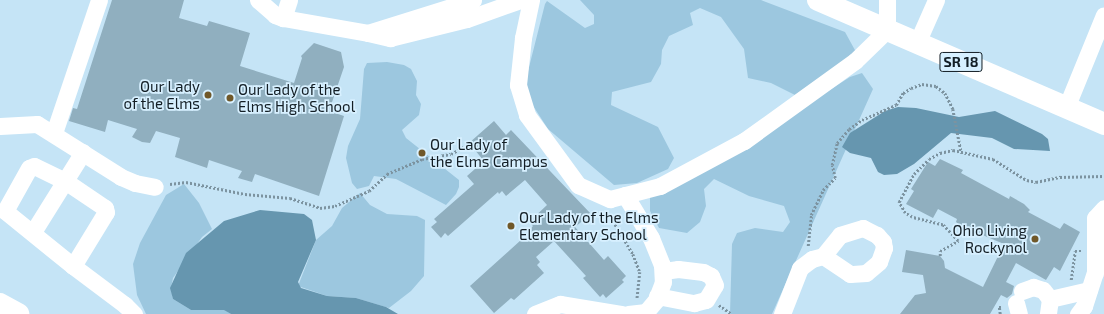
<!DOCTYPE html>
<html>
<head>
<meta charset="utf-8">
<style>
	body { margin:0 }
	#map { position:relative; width:1104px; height:314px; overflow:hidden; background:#c5e4f6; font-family:"Exo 2",sans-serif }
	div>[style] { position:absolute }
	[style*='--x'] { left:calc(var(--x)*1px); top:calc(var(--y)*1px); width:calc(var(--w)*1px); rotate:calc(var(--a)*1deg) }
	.green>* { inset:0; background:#9cc7df }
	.water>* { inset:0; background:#6696af }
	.building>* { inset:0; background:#90afbf }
	.path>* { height:2.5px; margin-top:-1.25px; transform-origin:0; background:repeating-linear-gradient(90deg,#7c93a0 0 2px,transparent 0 4px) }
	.minor>* { height:17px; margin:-8.5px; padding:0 8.5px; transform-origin:8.5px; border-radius:8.5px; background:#fff }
	.major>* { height:22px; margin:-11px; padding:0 11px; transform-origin:11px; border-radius:11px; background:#fff }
	.dots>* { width:11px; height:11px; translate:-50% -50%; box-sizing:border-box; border:2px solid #d7f0ff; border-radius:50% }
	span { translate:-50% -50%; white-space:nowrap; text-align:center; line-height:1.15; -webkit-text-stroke:3.5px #d7f0ff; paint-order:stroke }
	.shield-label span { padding:1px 3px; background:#d7f0ff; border:1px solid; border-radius:3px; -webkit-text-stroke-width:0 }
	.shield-label { font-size:14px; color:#131e25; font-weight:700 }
	.poi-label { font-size:15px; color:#131e25 }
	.right { translate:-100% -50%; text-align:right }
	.left { translate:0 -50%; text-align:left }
</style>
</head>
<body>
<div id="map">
	<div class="green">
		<div style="clip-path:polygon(580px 0,761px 0,845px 32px,856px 52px,795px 95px,771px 83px,748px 78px,744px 49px,721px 17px,700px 8px,690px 13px,693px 25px,669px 36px,662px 50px,661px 64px,651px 82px,612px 92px,611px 105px,658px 127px,674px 158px,668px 169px,637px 183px,614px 185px,548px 129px,528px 98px,525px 83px,545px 4px,547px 1px,585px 28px,594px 24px,594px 15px)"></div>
		<div style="clip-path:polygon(387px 62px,404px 65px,411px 69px,417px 81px,416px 95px,421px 104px,419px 115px,402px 130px,406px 138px,459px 180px,459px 187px,456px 194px,446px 205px,396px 179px,374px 176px,369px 186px,357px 189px,352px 183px,346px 158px,348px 146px,360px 119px,364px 69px,367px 63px)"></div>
		<div style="clip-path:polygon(862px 73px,873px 89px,772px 314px,730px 314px,732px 244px,737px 233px,755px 228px,783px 232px,790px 222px,784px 206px,749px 196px,714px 179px,704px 189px,706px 206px,700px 222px,687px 233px,659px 228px,650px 211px,650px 197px,739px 148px,850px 77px)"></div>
		<div style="clip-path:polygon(184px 184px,199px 203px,212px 229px,202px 237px,173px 278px,171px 288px,173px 299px,191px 310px,225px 310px,231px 314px,146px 314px,137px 295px,133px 264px,140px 243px,166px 195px)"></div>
		<div style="clip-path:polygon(360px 193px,370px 205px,387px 214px,417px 216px,425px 220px,424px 276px,411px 291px,389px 308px,356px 298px,327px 296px,298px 286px,316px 240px,332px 226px,342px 208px)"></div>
	</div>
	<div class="water">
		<div style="clip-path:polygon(898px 107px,916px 108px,959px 117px,995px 111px,1042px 134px,1048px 139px,1050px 151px,1014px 149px,992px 138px,951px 133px,914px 164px,897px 174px,884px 175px,878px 172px,871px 158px,850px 153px,842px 147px,850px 133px,885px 111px)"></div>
		<div style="clip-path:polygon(260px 210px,304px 214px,312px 220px,316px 240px,298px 282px,301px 288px,327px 296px,356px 298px,386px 307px,398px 314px,231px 314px,224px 310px,191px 310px,173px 299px,170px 288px,186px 253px,224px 221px)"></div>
	</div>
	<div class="building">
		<div style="clip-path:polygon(112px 0,184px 0,179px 18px,207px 26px,209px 21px,250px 33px,240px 66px,294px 83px,302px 58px,301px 56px,314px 43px,341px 52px,344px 67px,329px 111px,344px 116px,319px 196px,255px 174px,252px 182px,238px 178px,242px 171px,209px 160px,207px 168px,175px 157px,180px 138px,156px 131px,150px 143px,142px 142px,132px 137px,137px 129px,108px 120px,105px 132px,69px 121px,73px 108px,77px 109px)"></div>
		<div style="clip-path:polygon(494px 121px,506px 135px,511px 130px,591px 214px,575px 227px,604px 260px,608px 256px,626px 276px,622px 280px,624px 282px,606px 298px,603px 294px,600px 297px,583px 278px,586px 276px,554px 241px,536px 257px,540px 262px,537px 265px,544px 273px,514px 300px,511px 298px,494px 313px,470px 286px,531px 231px,530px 229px,533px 226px,529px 222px,547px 205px,525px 180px,506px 196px,502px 191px,499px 194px,498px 192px,448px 236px,445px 233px,441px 238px,431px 227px,437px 222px,434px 219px,474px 184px,467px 176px,484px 161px,469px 143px)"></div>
		<div style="clip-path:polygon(940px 159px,963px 170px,961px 173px,1009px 199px,1010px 196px,1024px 204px,1030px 210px,1028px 212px,1060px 229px,1064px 223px,1080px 232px,1060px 271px,1054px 267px,1046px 280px,1016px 263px,1006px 282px,1014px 286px,1012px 294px,1007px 298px,1001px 295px,990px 314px,900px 314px,915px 295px,926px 293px,923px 275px,902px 272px,906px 250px,940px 256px,944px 261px,945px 268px,983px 287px,1004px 244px,961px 226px,956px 222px,957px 219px,938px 209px,933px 218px,906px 204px,914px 191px,911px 189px,928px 162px,935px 166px)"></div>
	</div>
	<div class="path">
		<div style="--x:170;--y:184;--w:16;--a:-7"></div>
		<div style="--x:186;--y:182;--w:60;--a:11.5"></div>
		<div style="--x:245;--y:194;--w:45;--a:5.1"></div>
		<div style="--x:290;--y:198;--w:32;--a:18"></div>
		<div style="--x:320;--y:208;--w:15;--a:-8"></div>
		<div style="--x:335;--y:206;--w:37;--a:-24"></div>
		<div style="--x:369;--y:191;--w:25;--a:-43"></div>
		<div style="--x:387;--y:174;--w:38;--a:-23"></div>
		<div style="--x:422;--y:159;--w:29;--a:-10"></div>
		<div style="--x:451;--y:154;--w:14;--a:-30"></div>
		<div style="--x:609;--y:214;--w:47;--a:59"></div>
		<div style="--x:633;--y:254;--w:19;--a:69"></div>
		<div style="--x:640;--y:272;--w:27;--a:96"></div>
		<div style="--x:808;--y:246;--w:31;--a:-84"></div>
		<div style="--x:811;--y:215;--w:28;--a:-64"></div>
		<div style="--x:823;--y:190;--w:17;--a:-45"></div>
		<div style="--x:835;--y:178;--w:13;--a:-103"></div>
		<div style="--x:832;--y:165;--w:23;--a:-77"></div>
		<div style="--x:837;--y:143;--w:18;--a:-49"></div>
		<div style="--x:849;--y:129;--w:16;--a:-35"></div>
		<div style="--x:862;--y:120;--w:37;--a:-24"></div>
		<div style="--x:896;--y:105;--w:14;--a:-60"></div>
		<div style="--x:903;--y:93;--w:9;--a:-32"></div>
		<div style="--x:911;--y:88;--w:12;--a:-20"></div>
		<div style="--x:922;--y:84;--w:14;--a:8"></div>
		<div style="--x:936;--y:86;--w:11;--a:38"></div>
		<div style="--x:945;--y:93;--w:18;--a:63"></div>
		<div style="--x:953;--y:109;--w:43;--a:79.2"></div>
		<div style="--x:940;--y:256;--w:5;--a:-90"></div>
		<div style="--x:940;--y:251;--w:21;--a:-29"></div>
		<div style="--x:958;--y:241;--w:22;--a:-133"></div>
		<div style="--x:943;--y:225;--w:32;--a:-166"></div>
		<div style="--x:912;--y:217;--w:8;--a:-150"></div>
		<div style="--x:905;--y:213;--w:13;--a:-119"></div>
		<div style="--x:899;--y:202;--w:32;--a:-62"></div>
		<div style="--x:914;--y:174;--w:21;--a:-45"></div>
		<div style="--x:929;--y:159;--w:13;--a:-29"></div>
		<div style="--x:940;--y:153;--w:13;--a:-13"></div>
		<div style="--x:953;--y:150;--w:41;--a:12.7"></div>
		<div style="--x:993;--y:159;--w:40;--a:32"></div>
		<div style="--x:1027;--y:180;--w:9;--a:13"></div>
		<div style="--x:1036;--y:182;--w:25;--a:-12"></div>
		<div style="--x:1060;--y:177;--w:44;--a:-1.3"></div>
		<div style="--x:1071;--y:280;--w:29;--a:-82"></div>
		<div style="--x:1075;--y:251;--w:6;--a:0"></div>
		<div style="--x:719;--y:305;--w:16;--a:35"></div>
		<div style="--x:1000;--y:314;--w:7;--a:-98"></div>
		<div style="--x:999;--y:307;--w:4;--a:0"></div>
	</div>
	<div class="minor">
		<div style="--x:258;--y:0;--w:23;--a:41"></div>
		<div style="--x:275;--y:15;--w:9;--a:21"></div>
		<div style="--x:289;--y:0;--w:19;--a:108"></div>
		<div style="--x:283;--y:18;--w:86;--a:10"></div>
		<div style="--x:473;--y:0;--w:110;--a:162.6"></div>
		<div style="--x:368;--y:33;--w:23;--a:13"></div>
		<div style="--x:390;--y:38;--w:79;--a:-13.9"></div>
		<div style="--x:467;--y:19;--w:56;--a:-19.7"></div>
		<div style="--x:531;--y:0;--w:39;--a:102"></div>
		<div style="--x:523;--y:38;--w:47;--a:96.1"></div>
		<div style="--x:518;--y:85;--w:31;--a:73"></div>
		<div style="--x:527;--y:115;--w:87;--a:53.9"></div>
		<div style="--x:578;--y:185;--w:35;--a:24"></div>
		<div style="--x:610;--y:199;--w:52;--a:-14.6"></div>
		<div style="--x:660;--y:186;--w:95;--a:-28.2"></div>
		<div style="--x:744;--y:141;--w:137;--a:-35.8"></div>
		<div style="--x:855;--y:61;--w:45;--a:-44.1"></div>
		<div style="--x:887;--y:30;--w:30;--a:-90"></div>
		<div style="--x:917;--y:43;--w:47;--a:-66.2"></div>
		<div style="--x:1066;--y:108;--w:100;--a:-67.8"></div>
		<div style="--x:0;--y:126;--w:37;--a:-3"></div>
		<div style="--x:37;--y:124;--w:99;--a:32.2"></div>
		<div style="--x:121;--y:177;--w:15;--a:23"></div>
		<div style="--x:135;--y:183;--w:20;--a:11"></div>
		<div style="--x:54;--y:133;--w:140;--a:-71.3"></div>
		<div style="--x:625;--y:195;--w:50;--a:58.8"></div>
		<div style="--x:651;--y:238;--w:29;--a:68"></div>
		<div style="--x:662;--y:265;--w:17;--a:87"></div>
		<div style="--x:663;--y:282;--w:19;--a:111"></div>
		<div style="--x:656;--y:300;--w:16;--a:130"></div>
		<div style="--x:646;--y:312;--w:18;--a:174"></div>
		<div style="--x:33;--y:232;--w:94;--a:-58"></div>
		<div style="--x:73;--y:266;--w:63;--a:-58.6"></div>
		<div style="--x:106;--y:212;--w:4;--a:-104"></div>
		<div style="--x:105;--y:208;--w:48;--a:-146"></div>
		<div style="--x:65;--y:181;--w:34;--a:-154"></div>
		<div style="--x:34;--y:166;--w:5;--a:158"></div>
		<div style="--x:29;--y:168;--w:49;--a:119.2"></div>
		<div style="--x:5;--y:211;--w:87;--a:39"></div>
		<div style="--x:73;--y:266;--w:65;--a:36.9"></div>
		<div style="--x:125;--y:305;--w:13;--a:45"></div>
		<div style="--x:1022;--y:291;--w:12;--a:-20"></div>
		<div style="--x:1033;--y:287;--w:10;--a:17"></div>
		<div style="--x:1043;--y:290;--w:11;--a:52"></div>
		<div style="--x:1050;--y:299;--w:15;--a:98"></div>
		<div style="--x:657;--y:296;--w:38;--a:11"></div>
		<div style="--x:694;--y:303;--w:12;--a:-14"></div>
		<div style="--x:706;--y:300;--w:17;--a:-59"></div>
		<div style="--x:715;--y:285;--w:10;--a:-114"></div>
		<div style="--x:711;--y:276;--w:9;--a:-153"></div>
		<div style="--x:703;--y:272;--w:25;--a:-173"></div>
		<div style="--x:678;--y:269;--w:15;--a:172"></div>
		<div style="--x:1050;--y:299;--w:40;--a:-13"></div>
		<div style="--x:1016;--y:303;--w:11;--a:75"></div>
		<div style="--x:535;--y:314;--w:27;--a:-22"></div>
		<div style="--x:560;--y:304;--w:63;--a:9.2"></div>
		<div style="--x:782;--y:314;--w:49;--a:-68.6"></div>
		<div style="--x:800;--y:268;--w:15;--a:-37"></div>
		<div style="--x:812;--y:259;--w:11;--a:-15"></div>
		<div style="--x:823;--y:256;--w:27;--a:-51"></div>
		<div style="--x:840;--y:235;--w:24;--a:-17"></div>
		<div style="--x:863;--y:228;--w:16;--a:27"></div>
		<div style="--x:877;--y:235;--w:9;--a:49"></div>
		<div style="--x:883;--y:242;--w:6;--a:81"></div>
		<div style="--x:884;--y:248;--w:15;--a:110"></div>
		<div style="--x:879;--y:262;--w:17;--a:140"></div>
		<div style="--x:866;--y:273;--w:16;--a:176"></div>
		<div style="--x:850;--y:274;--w:32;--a:-146"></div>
		<div style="--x:1078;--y:314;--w:10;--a:-53"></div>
		<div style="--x:1084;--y:306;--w:35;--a:-72"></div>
		<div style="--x:1095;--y:273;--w:55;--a:-90"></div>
		<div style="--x:1095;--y:218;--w:13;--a:-48"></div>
	</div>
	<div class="major">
		<div style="--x:818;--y:0;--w:312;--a:23.4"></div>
		<div style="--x:0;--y:304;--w:21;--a:29"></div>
	</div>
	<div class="dots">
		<div style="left:208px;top:95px;background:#705829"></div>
		<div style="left:230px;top:98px;background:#705829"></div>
		<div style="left:422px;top:153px;background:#705829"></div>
		<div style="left:511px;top:226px;background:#705829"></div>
		<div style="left:1035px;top:239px;background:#705829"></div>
	</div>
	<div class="shield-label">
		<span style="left:961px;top:62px">SR 18</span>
	</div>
	<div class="poi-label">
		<span class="right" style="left:200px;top:95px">Our Lady<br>of the Elms</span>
		<span class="left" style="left:238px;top:98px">Our Lady of the<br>Elms High School</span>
		<span class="left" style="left:430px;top:153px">Our Lady of<br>the Elms Campus</span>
		<span class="left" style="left:519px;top:226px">Our Lady of the Elms<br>Elementary School</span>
		<span class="right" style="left:1027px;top:239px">Ohio Living<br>Rockynol</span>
	</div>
</div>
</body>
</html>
